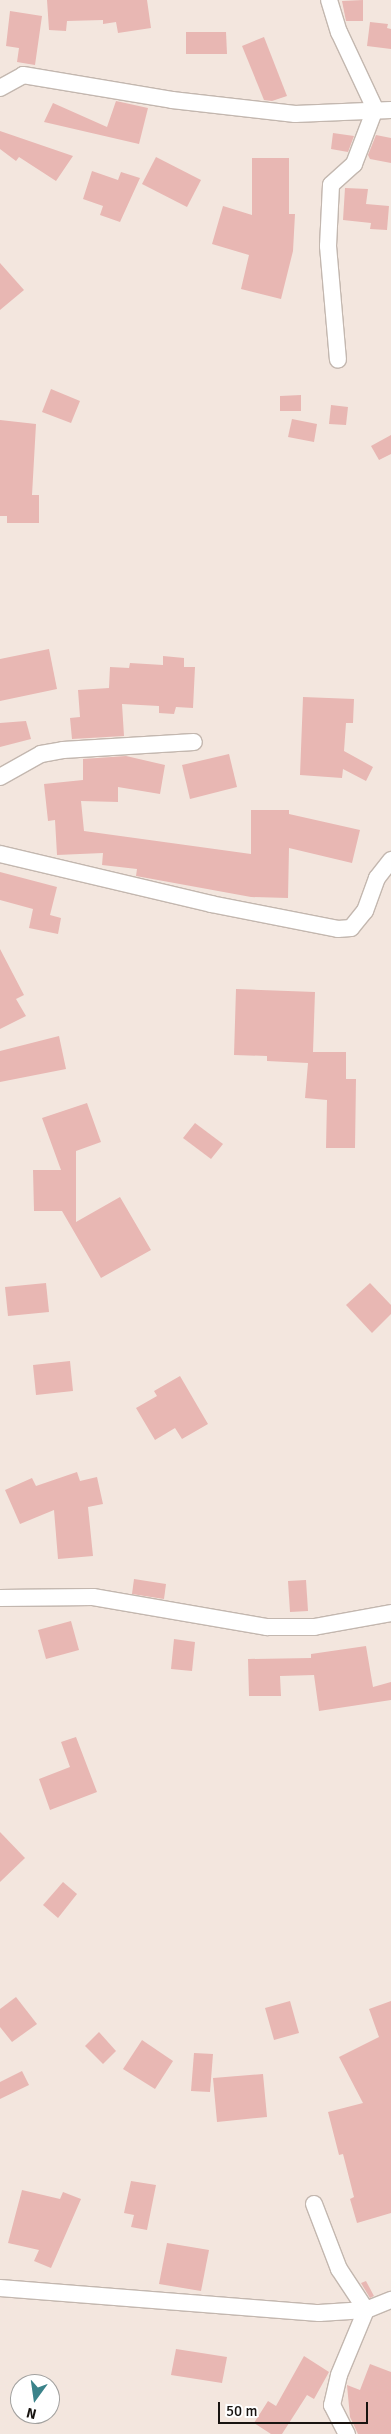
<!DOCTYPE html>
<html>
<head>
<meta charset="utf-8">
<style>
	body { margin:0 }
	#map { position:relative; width:391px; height:2434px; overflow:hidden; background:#f3e6de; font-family:Signika,sans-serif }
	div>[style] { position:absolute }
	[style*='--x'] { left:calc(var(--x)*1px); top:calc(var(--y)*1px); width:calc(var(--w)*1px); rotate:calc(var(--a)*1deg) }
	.building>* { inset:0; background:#e8b7b3 }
	.roads { filter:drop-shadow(1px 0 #c3b7af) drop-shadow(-1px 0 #c3b7af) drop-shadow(0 1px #c3b7af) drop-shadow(0 -1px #c3b7af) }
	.street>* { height:16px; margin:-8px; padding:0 8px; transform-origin:8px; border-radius:8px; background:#fff }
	span { translate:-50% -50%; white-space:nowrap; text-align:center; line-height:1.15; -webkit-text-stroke:5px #fff; paint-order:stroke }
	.north { position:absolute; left:10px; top:2374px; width:50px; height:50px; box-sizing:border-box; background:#fff; border:1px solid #a2a19f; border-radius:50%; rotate:194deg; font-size:14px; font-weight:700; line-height:20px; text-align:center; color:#171310 }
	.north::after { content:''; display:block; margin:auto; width:18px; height:22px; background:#3b838a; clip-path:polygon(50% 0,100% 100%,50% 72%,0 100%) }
	.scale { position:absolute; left:218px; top:2402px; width:150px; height:22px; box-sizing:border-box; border:2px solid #171310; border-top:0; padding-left:6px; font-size:15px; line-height:18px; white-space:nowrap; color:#171310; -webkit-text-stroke:4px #fff; paint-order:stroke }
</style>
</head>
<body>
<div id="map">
	<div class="building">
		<div style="clip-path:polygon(47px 0,147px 0,151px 28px,118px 33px,116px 22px,103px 24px,103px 20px,67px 21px,66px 31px,49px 30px)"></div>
		<div style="clip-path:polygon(363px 0,363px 21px,346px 21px,342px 1px)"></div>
		<div style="clip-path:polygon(10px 11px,42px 16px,35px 65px,17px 62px,19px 48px,6px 46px)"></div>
		<div style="clip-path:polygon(370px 22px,388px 24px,387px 28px,391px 29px,391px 49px,367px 46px)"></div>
		<div style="clip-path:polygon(186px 32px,226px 32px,227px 54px,186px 54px)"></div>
		<div style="clip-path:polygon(264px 37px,287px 96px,272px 101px,264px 100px,242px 46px)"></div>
		<div style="clip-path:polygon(116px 101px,148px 108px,139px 144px,44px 122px,53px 103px,107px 127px)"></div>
		<div style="clip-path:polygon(0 131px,73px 156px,56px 181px,19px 157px,16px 161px,0 149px)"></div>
		<div style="clip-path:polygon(333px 133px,354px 136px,348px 152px,331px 149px)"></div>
		<div style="clip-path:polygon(376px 135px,391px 138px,391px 163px,370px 159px,368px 155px)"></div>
		<div style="clip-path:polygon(156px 157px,201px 180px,187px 207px,142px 184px)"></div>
		<div style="clip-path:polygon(252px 158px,289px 158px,289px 214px,295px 214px,293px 251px,281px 299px,241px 289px,249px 255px,212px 244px,223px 206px,252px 215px)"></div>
		<div style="clip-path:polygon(92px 171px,118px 180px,121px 172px,140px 178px,120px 222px,100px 215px,103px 206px,83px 199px)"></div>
		<div style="clip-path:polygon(345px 188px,368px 189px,366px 204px,389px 206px,387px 230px,370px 229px,371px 223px,343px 220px)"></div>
		<div style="clip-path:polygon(0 263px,24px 290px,0 310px)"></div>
		<div style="clip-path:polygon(51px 389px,80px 401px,71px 423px,42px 412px)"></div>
		<div style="clip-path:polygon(301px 395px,301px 411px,280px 411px,280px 396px)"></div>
		<div style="clip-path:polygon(331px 405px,348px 407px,346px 425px,329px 424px)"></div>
		<div style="clip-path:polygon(292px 419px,317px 424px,314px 442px,288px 437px)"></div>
		<div style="clip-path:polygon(0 420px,36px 424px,32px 495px,39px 495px,39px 523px,7px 523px,7px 516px,0 516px)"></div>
		<div style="clip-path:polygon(391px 435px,391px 454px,379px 460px,371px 446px)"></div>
		<div style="clip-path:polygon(49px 649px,57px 689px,0 701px,0 659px)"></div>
		<div style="clip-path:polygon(163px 656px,184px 658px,184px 667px,195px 667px,193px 708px,176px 707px,174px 714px,159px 713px,159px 706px,122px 704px,124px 736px,72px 739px,70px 718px,80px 717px,78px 690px,109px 688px,110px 667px,129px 668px,130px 663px,163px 665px)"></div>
		<div style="clip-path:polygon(303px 697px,354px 699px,353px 723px,346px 723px,344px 751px,373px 767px,366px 781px,343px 769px,342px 778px,300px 775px)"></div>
		<div style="clip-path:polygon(26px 721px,31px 739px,0 747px,0 723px)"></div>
		<div style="clip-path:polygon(229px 754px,237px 787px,190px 799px,182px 765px)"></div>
		<div style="clip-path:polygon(126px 756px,165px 765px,160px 794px,118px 787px,118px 802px,81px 801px,84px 831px,251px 854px,251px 810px,289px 810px,289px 814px,360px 830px,352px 863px,289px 848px,288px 898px,251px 897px,136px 876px,137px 869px,102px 865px,103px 853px,57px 855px,55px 820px,48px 821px,44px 784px,83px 780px,83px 759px)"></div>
		<div style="clip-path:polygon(0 872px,57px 887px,50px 915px,61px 918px,58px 934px,29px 928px,33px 909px,0 900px)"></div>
		<div style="clip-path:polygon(0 949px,24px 995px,16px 999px,26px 1016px,0 1029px)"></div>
		<div style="clip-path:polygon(236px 989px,315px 992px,313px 1052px,346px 1052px,346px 1079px,356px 1079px,355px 1148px,326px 1148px,327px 1100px,305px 1098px,308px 1063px,267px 1061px,267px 1056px,234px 1055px)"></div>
		<div style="clip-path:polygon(59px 1036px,66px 1069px,0 1082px,0 1051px)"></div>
		<div style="clip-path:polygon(87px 1103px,101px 1142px,76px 1151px,76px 1222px,120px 1197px,151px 1250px,101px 1278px,62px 1211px,34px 1211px,33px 1170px,61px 1170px,42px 1118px)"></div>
		<div style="clip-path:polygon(195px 1123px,223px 1144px,211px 1159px,183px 1138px)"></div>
		<div style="clip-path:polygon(46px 1283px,49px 1312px,8px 1316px,5px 1287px)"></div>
		<div style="clip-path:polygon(370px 1283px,391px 1305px,391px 1314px,372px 1333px,346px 1305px)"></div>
		<div style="clip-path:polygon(70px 1361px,73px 1391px,36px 1395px,33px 1365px)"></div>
		<div style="clip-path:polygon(180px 1376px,208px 1424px,182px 1439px,175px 1428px,155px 1440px,136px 1408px,157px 1396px,154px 1391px)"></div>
		<div style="clip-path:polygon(77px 1472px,80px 1481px,97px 1477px,103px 1504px,88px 1507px,93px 1556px,58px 1559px,54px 1510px,20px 1524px,5px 1490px,32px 1478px,36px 1486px)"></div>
		<div style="clip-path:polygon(134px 1579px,166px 1584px,164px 1599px,132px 1594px)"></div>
		<div style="clip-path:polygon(306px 1580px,308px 1611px,290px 1612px,288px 1581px)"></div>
		<div style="clip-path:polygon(71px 1621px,79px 1650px,46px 1659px,38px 1630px)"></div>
		<div style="clip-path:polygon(174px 1639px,195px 1642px,192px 1671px,171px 1669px)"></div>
		<div style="clip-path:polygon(366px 1646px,373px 1687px,391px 1682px,391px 1700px,319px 1711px,314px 1675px,280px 1676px,281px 1696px,249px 1696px,248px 1659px,311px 1658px,311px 1654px)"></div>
		<div style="clip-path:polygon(76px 1737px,97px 1792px,50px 1810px,39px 1779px,70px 1767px,61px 1742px)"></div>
		<div style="clip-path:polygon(0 1832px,25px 1858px,0 1882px)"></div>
		<div style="clip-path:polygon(63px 1882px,77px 1894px,58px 1918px,43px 1905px)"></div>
		<div style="clip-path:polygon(16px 1997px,37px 2024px,12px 2042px,0 2027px,0 2009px)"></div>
		<div style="clip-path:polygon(290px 2001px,299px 2033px,274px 2040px,265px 2008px)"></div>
		<div style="clip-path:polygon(391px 2001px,391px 2213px,357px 2223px,350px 2199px,354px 2197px,343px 2154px,339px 2155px,328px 2112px,363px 2103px,339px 2057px,379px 2037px,369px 2009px)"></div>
		<div style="clip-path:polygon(99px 2032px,116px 2051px,103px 2064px,85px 2046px)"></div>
		<div style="clip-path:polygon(142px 2040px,173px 2061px,155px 2089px,123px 2069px)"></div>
		<div style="clip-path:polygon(194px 2053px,213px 2054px,210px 2092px,191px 2091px)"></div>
		<div style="clip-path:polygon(22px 2071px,29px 2085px,0 2099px,0 2082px)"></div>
		<div style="clip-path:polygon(263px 2074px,267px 2117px,217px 2122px,213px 2078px)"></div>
		<div style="clip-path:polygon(131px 2181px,156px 2185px,147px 2230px,131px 2227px,134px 2215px,124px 2213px)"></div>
		<div style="clip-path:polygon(22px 2190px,60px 2199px,63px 2192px,81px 2199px,51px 2268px,34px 2261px,39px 2250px,8px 2243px)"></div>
		<div style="clip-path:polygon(167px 2243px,209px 2250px,201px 2291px,159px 2284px)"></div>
		<div style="clip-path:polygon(366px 2281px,374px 2296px,370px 2298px,361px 2283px)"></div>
		<div style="clip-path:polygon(176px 2349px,227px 2357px,222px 2383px,171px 2375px)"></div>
		<div style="clip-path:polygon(304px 2356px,329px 2372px,314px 2399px,307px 2395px,282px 2434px,271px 2434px,254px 2423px,268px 2401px,276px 2406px)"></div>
		<div style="clip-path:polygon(370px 2364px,391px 2372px,391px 2434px,358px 2434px,350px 2417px,347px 2385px,360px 2390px)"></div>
	</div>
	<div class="roads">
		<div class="street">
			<div style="--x:329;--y:0;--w:34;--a:73"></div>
			<div style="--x:339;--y:32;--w:85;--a:64.9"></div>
			<div style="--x:375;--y:109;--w:59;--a:110.9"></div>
			<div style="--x:354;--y:164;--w:31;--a:138"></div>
			<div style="--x:331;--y:185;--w:61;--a:92.8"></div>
			<div style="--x:328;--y:246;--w:114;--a:85"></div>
			<div style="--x:0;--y:88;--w:26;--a:-29"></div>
			<div style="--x:23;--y:75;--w:151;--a:9.5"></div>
			<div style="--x:172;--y:100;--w:124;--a:6.5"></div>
			<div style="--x:295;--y:114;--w:96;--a:-2.4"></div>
			<div style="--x:0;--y:777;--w:47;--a:-29.3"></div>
			<div style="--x:41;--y:754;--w:22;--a:-10"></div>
			<div style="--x:63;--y:750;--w:131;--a:-3.5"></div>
			<div style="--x:0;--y:854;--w:217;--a:13.3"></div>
			<div style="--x:211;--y:904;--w:129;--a:11.1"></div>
			<div style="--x:338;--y:929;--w:13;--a:-4"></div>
			<div style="--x:351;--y:928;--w:22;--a:-51"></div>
			<div style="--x:365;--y:911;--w:35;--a:-70"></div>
			<div style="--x:377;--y:878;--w:23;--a:-52"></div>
			<div style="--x:0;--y:1598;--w:93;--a:-0.6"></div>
			<div style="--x:93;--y:1597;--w:177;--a:9.8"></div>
			<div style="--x:267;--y:1627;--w:47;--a:0"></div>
			<div style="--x:314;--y:1627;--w:78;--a:-10.3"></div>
			<div style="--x:314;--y:2204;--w:70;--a:69"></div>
			<div style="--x:339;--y:2269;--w:49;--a:56.6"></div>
			<div style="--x:366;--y:2310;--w:70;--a:112.6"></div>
			<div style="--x:339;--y:2375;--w:31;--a:103"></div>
			<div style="--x:332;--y:2405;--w:33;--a:63"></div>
			<div style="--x:0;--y:2288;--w:320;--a:4.5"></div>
			<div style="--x:319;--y:2313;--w:47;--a:-3.7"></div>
			<div style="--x:366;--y:2310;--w:27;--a:-22"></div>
		</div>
	</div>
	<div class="north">N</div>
	<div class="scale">50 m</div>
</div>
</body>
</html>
